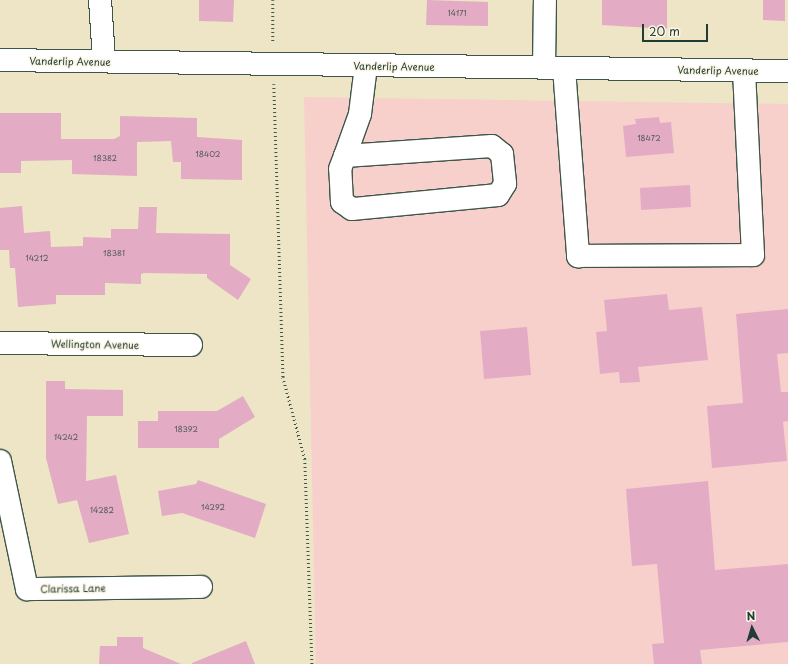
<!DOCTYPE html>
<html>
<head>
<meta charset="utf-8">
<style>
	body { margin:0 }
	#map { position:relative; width:788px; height:664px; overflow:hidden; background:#ede5c5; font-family:"Playpen Sans",sans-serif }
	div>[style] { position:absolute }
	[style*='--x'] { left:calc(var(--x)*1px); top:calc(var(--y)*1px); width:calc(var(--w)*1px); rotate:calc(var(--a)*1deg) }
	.built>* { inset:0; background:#f7d0cc }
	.building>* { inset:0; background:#e3acc4 }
	.path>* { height:2.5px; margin-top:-1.25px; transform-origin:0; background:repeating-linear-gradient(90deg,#3e564a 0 1px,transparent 0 4px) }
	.roads { filter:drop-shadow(1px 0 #3e564a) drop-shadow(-1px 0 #3e564a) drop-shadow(0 1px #3e564a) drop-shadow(0 -1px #3e564a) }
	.minor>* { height:22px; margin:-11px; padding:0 11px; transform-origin:11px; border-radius:11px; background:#fff }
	span { translate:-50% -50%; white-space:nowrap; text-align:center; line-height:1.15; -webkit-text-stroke:3px #fcf5e5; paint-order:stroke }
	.number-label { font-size:8px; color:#505958 }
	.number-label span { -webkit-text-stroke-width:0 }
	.street-label { font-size:10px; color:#1f3d34 }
	.north { position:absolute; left:732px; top:608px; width:40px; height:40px; -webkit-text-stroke:3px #fcf5e5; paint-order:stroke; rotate:355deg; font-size:11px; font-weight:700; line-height:16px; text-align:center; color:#1f3d34 }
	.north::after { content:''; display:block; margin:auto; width:14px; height:18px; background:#1f3d34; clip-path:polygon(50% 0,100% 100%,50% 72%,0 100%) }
	.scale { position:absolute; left:642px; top:24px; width:66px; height:18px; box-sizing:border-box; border:2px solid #1f3d34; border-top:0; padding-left:5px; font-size:12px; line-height:14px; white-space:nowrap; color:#1f3d34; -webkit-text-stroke:3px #fcf5e5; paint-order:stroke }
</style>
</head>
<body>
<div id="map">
	<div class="built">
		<div style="clip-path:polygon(304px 97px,788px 104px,788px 664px,316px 664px)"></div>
	</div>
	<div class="building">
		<div style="clip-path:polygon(199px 0,234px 0,233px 22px,199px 21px)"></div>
		<div style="clip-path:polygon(427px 0,488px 2px,488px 26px,426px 25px)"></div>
		<div style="clip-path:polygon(602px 0,667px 0,667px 29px,602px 25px)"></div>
		<div style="clip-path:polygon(763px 0,785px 0,785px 21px,763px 20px)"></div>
		<div style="clip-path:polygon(0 113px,61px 113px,61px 139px,114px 139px,120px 136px,120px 116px,197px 118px,197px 137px,242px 140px,242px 180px,181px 179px,181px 162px,173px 162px,171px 141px,137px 142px,137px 176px,72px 174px,72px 160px,21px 161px,21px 173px,0 173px)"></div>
		<div style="clip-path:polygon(659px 117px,660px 123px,671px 122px,674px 153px,626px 157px,623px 126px,636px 124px,635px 119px)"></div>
		<div style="clip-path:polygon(690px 185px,691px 207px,641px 210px,640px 188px)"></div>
		<div style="clip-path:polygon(22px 206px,24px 233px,50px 231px,51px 247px,83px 246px,83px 237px,111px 238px,111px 229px,138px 229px,139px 207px,157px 207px,156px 233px,230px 234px,230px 265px,251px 279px,238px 300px,207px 278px,207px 274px,144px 273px,141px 274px,141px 284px,105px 283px,105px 295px,56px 295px,56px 304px,18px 307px,15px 268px,10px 268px,9px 250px,0 250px,0 208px)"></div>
		<div style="clip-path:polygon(667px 294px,669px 310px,702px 307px,708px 360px,638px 367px,640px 382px,620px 383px,619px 372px,600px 374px,596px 332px,607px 331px,604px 300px)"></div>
		<div style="clip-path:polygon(788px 309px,788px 353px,777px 354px,781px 392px,788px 392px,788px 421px,783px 422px,787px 461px,712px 468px,707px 406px,743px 403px,736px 314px)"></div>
		<div style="clip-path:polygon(527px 327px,531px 375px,484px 379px,480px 331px)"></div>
		<div style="clip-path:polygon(46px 381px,65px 381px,65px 389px,123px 390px,123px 416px,87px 416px,86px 481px,116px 475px,129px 534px,89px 543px,77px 500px,58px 504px,46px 458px)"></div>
		<div style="clip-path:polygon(243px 396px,255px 417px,219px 439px,219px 448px,138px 448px,138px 421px,158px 421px,158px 411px,217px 411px)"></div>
		<div style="clip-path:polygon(198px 480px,266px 504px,255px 538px,182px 513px,162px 516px,158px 491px,196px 484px)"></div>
		<div style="clip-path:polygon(708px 481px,715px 570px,788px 564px,788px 642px,700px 650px,702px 664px,654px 664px,652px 644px,664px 643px,657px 564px,632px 566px,626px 489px)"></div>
		<div style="clip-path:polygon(117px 637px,143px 637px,143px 648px,181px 664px,99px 664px,100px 646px,117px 646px)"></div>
		<div style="clip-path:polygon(246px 641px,255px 664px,192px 664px,192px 663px)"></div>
	</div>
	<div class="path">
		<div style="--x:273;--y:0;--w:41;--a:90"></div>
		<div style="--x:274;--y:84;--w:293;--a:88.2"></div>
		<div style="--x:283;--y:377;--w:85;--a:75"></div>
		<div style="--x:305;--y:459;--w:205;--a:88"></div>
	</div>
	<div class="roads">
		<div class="minor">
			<div style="--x:100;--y:0;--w:61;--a:86.2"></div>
			<div style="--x:0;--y:60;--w:788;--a:0.8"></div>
			<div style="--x:544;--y:68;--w:68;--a:-89.2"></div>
			<div style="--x:564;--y:68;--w:189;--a:85.7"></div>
			<div style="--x:578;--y:256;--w:175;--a:-0.3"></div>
			<div style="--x:753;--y:255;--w:184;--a:-92.8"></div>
			<div style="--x:345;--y:156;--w:147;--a:-3.9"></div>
			<div style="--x:492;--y:146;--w:13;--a:39"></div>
			<div style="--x:502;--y:154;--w:30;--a:84"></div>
			<div style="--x:505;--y:184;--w:13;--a:122"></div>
			<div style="--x:498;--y:195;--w:147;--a:174.5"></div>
			<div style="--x:352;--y:209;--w:12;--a:-145"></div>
			<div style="--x:342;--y:202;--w:33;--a:-93"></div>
			<div style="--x:340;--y:169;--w:14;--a:-69"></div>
			<div style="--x:345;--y:156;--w:45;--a:-70.3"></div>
			<div style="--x:360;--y:114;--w:48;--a:-82.9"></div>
			<div style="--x:0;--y:343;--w:191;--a:0.6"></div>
			<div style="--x:0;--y:461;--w:131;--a:78.1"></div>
			<div style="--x:27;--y:589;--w:174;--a:-0.7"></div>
		</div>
	</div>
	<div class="number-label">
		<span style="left:457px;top:14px">14171</span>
		<span style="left:649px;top:139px">18472</span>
		<span style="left:208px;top:155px">18402</span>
		<span style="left:105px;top:159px">18382</span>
		<span style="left:114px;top:254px">18381</span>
		<span style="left:37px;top:259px">14212</span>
		<span style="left:186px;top:430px">18392</span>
		<span style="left:66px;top:438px">14242</span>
		<span style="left:213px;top:508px">14292</span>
		<span style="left:102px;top:511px">14282</span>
	</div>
	<div class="street-label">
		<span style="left:70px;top:61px;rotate:1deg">Vanderlip Avenue</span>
		<span style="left:394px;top:66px;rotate:1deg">Vanderlip Avenue</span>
		<span style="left:718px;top:70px;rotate:1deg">Vanderlip Avenue</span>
		<span style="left:95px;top:344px;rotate:1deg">Wellington Avenue</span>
		<span style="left:73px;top:588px;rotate:-1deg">Clarissa Lane</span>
	</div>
	<div class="north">N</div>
	<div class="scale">20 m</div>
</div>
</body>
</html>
